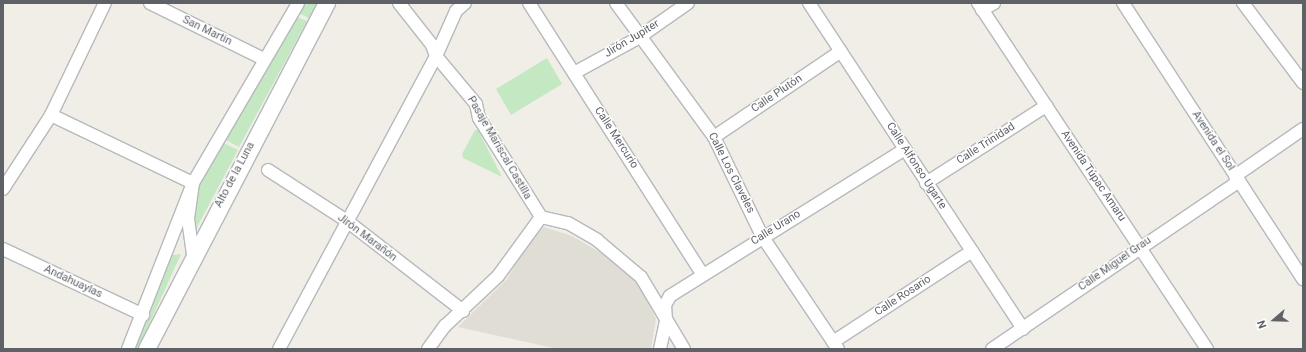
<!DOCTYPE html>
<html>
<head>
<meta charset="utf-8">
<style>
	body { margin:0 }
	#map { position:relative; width:1306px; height:352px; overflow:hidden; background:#f0eee6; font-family:Roboto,sans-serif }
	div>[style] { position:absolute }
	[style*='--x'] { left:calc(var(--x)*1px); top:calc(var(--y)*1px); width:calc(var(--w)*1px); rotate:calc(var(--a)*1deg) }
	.education>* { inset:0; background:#e0ddd4 }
	.green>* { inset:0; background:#c3e8c2 }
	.roads { filter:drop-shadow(1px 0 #b6b9bd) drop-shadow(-1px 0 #b6b9bd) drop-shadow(0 1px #b6b9bd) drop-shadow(0 -1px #b6b9bd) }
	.minor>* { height:12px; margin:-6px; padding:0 6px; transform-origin:6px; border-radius:6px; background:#fff }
	.secondary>* { height:16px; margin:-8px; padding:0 8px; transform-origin:8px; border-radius:8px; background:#fff }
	span { translate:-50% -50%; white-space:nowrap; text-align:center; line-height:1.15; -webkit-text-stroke:3px #fff; paint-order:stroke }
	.street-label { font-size:11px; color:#5e6267 }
	.frame { position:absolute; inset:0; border:4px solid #5e6267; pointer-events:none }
	.north { position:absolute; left:1254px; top:300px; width:40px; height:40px; -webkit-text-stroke:3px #fff; paint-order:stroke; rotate:250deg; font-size:11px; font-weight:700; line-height:16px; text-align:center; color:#5e6267 }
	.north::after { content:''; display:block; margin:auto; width:14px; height:18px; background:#5e6267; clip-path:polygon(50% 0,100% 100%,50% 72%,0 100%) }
</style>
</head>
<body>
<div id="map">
	<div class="education">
		<div style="clip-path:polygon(544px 227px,572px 236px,603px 254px,639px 283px,656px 319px,651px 349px,558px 349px,458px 327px,507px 279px,527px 244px)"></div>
	</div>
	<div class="green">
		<div style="clip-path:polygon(304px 3px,317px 3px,309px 18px,298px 13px)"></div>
		<div style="clip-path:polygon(297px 17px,307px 21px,239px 147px,224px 139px)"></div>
		<div style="clip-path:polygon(547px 58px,562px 84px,511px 115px,496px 89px)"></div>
		<div style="clip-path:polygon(475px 130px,478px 130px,502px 177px,463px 158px,462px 154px)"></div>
		<div style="clip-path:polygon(222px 142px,238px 150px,195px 231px,197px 188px)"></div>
		<div style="clip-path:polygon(181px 254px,138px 349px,132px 349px,168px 256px)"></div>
	</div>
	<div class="roads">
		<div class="minor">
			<div style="--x:150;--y:3;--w:127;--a:26.2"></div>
			<div style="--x:399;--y:3;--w:53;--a:51.8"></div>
			<div style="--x:432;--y:45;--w:12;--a:70"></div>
			<div style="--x:436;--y:56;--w:62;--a:50.2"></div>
			<div style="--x:476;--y:104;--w:14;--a:78"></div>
			<div style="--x:479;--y:118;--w:117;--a:57.9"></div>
			<div style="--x:529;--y:3;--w:321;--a:57.4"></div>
			<div style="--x:616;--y:3;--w:166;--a:53.8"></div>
			<div style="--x:714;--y:137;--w:110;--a:64.1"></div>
			<div style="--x:762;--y:236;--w:136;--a:56.1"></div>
			<div style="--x:809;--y:3;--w:390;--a:56.7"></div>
			<div style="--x:978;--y:3;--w:415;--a:56.5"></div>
			<div style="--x:1123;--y:3;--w:330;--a:56.9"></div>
			<div style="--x:1243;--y:3;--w:100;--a:53.1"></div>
			<div style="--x:982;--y:10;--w:14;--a:-30"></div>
			<div style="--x:574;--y:73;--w:73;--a:-28.7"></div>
			<div style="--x:638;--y:38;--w:61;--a:-35"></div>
			<div style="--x:51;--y:115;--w:157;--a:25.6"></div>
			<div style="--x:193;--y:183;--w:36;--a:98"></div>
			<div style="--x:188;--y:219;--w:36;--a:82"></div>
			<div style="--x:714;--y:137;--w:153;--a:-34.1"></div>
			<div style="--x:268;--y:170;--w:94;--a:32.8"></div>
			<div style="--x:347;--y:221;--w:147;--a:37.8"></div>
			<div style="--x:1235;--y:176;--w:83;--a:-34.7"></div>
			<div style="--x:926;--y:183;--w:143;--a:-32.7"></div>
			<div style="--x:3;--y:189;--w:88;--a:-57"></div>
			<div style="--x:51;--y:115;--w:124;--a:-64.3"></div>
			<div style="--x:3;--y:249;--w:155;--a:25.2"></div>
			<div style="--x:833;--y:342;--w:166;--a:-33.2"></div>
			<div style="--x:128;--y:349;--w:178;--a:-68.6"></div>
			<div style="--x:193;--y:183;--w:208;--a:-59.7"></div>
			<div style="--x:279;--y:349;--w:332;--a:-61.8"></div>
			<div style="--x:436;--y:56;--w:49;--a:-66"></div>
			<div style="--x:456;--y:11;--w:12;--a:-42"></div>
			<div style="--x:428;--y:349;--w:29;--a:-54"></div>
			<div style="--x:445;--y:326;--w:73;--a:-43.3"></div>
			<div style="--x:498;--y:276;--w:73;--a:-53.9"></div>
			<div style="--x:541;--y:217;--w:28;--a:13"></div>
			<div style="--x:568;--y:223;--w:34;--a:30"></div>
			<div style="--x:597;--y:240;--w:57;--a:40.1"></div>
			<div style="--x:641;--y:277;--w:84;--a:59.2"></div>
			<div style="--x:660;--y:349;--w:30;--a:-78"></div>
			<div style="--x:666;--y:320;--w:15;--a:-94"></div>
			<div style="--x:665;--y:305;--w:10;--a:-61"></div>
			<div style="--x:670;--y:296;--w:277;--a:-32"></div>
			<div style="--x:992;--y:349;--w:299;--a:-34.2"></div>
		</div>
		<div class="secondary">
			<div style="--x:147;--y:349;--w:390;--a:-62.5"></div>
		</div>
	</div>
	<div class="street-label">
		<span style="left:207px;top:31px;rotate:26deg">San Martin</span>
		<span style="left:632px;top:39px;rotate:-31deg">Jirón Jupiter</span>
		<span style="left:777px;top:94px;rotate:-34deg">Calle Plutón</span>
		<span style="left:616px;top:138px;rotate:57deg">Calle Mercurio</span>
		<span style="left:1213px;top:141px;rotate:57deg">Avenida el Sol</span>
		<span style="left:986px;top:144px;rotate:-33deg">Calle Trinidad</span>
		<span style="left:499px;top:148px;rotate:60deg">Pasaje Mariscal Castilla</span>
		<span style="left:916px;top:166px;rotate:57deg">Calle Alfonso Ugarte</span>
		<span style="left:731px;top:173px;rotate:63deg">Calle Los Claveles</span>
		<span style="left:235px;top:175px;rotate:-62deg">Alto de la Luna</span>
		<span style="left:1093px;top:176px;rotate:56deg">Avenida Túpac Amaru</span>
		<span style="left:776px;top:228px;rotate:-32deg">Calle Urano</span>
		<span style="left:367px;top:238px;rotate:37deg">Jirón Marañón</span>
		<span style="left:1115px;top:264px;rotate:-35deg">Calle Miguel Grau</span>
		<span style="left:73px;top:282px;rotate:25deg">Andahuaylas</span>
		<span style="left:903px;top:296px;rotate:-33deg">Calle Rosario</span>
	</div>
	<div class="frame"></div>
	<div class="north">N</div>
</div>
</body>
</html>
